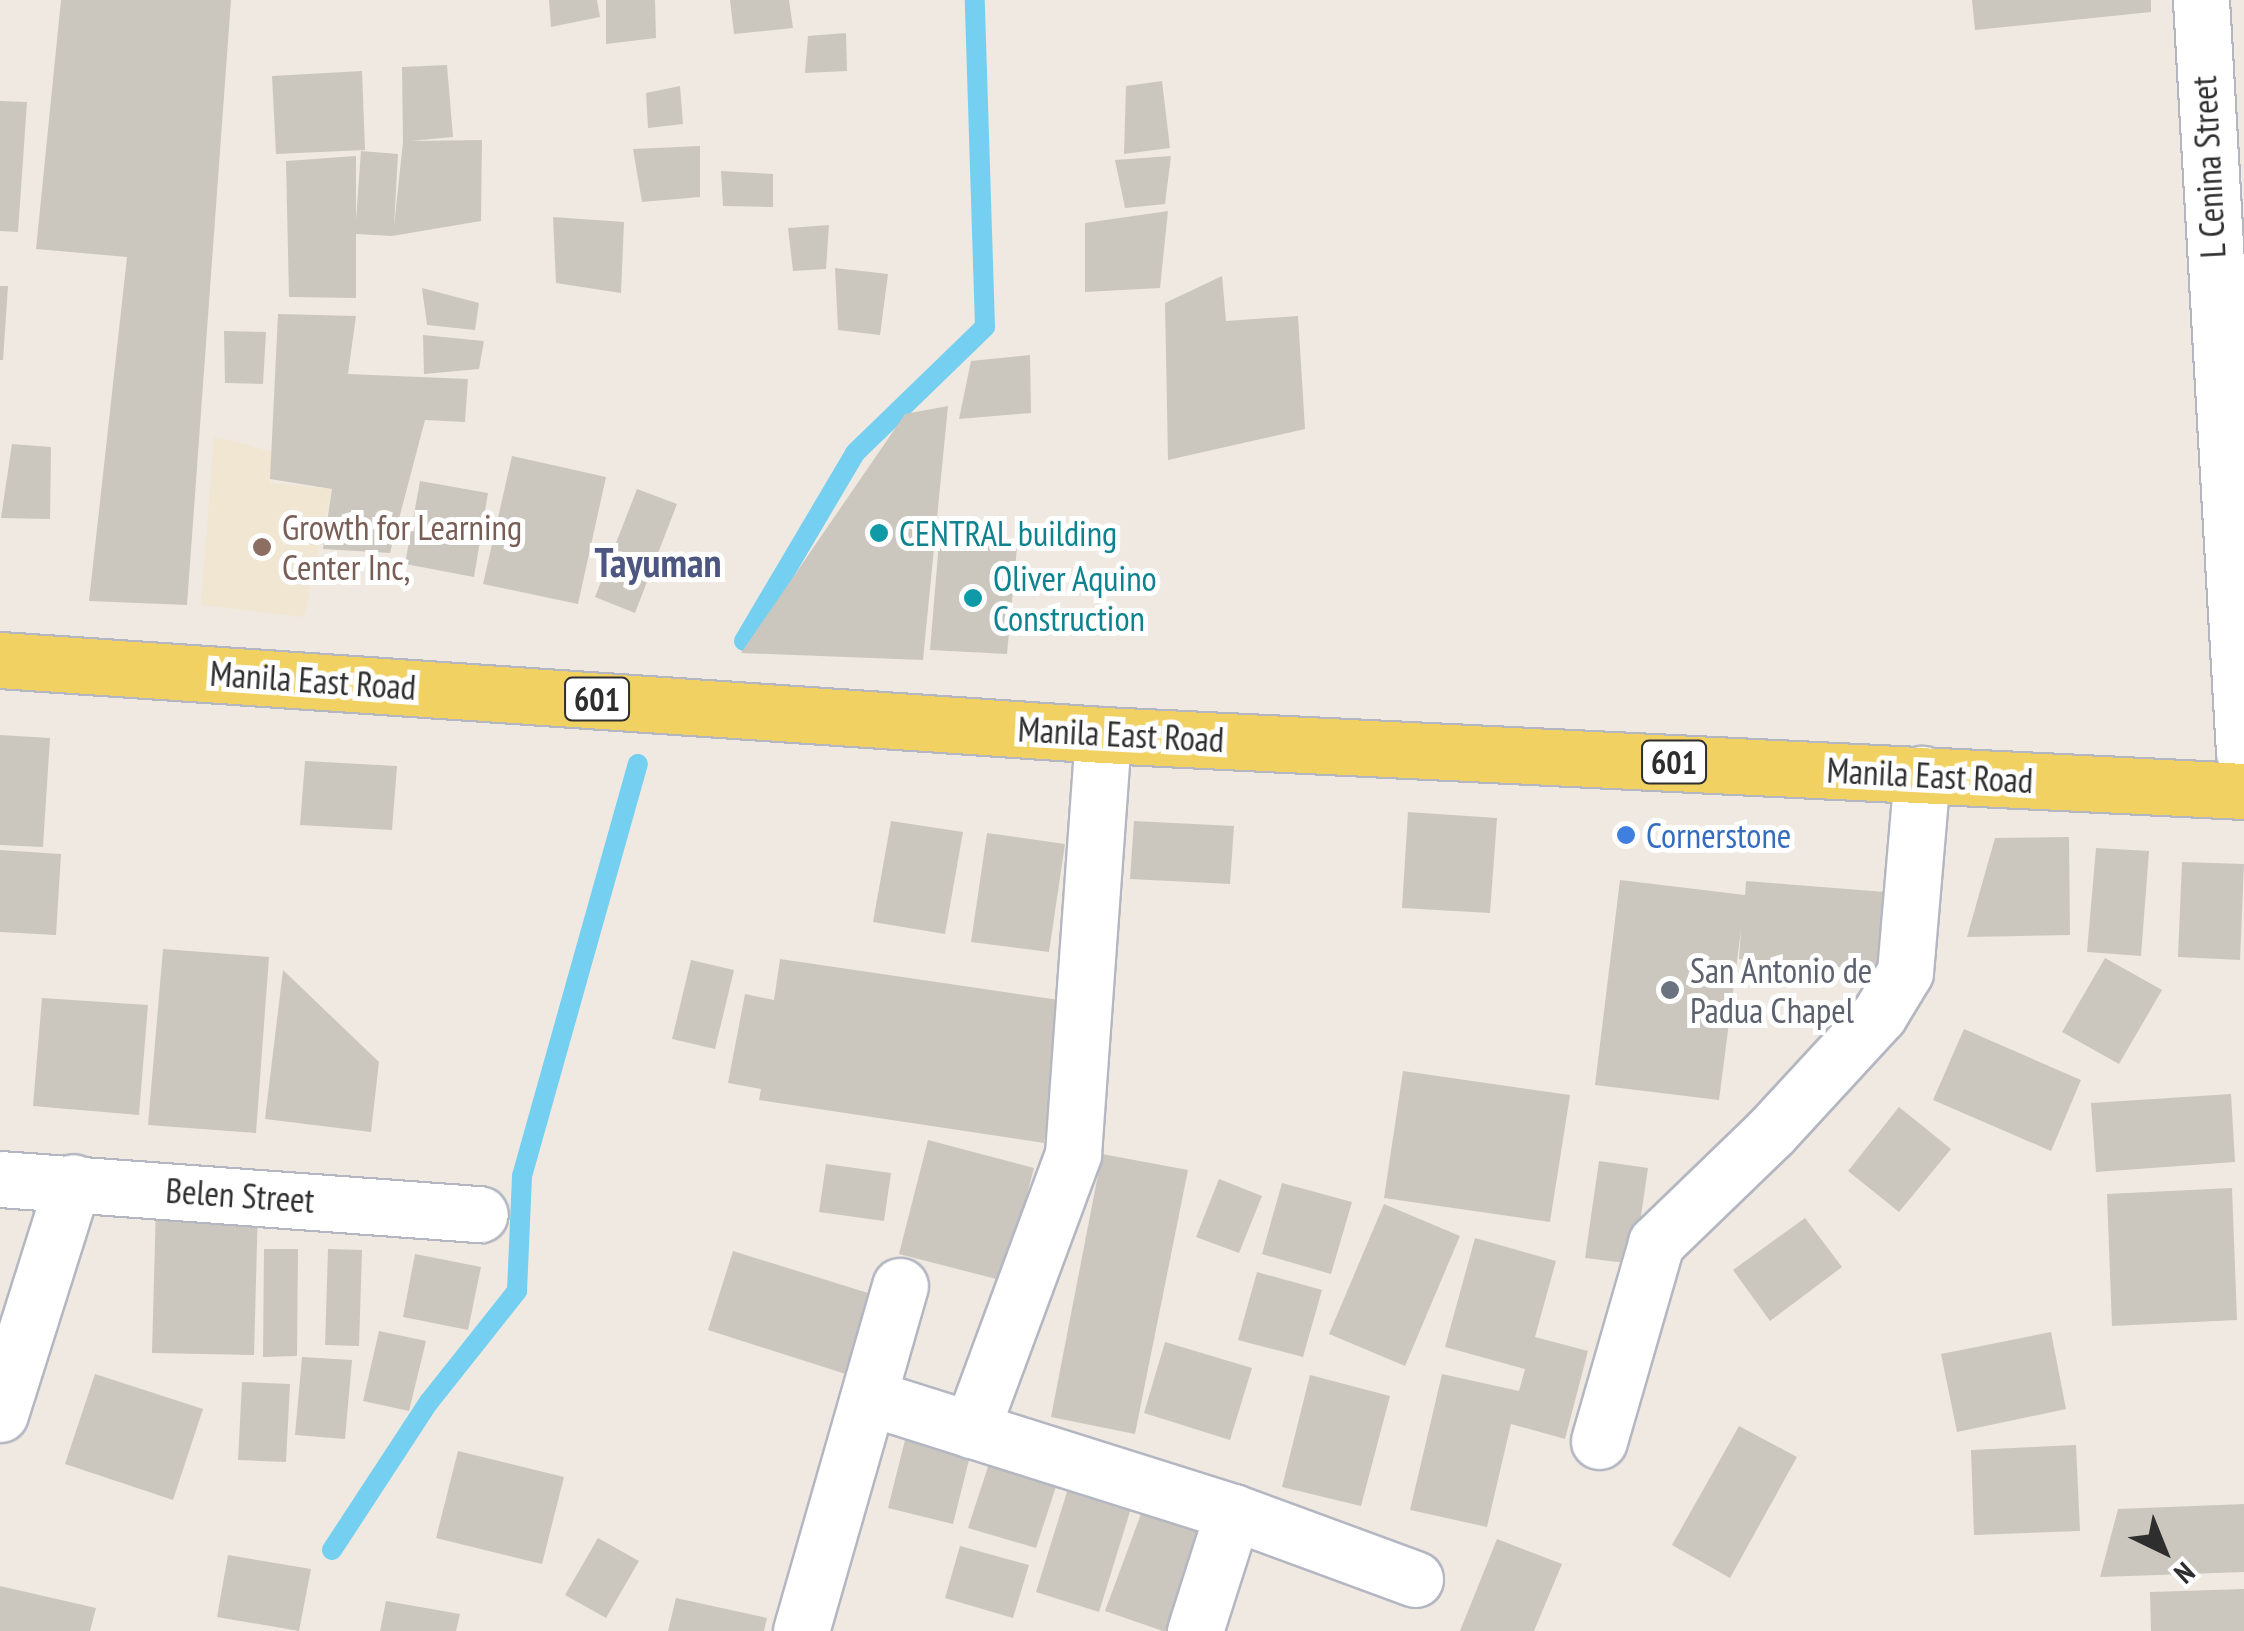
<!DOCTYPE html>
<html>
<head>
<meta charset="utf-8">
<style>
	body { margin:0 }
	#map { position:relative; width:2244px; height:1631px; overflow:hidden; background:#efe9e1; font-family:"PT Sans Narrow",sans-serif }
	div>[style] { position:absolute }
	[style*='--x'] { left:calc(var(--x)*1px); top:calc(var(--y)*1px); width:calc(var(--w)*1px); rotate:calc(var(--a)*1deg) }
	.education>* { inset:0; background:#f0e6d1 }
	.stream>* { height:20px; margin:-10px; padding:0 10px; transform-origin:10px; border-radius:10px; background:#75cff0 }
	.building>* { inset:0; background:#cbc7bf }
	.roads { filter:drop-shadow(2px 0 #b4b7c1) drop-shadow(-2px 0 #b4b7c1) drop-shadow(0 2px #b4b7c1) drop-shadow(0 -2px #b4b7c1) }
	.street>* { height:55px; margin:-27.5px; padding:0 27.5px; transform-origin:27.5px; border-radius:27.5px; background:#fff }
	.primary>* { height:55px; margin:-27.5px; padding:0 27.5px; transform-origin:27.5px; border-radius:27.5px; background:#f2d163 }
	.dots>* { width:28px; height:28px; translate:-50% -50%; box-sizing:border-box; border:5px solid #fff; border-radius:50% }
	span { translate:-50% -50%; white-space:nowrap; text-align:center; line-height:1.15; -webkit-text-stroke:10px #fff; paint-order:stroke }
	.shield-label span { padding:2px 8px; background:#fff; border:2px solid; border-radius:8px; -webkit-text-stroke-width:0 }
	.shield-label { font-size:32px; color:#2e2e2e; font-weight:700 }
	.street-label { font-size:35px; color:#2e2e2e }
	.education-label { font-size:35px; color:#785e54 }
	.left { translate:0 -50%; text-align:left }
	.culture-label { font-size:35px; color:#0d838f }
	.shop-label { font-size:35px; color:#366cbe }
	.worship-label { font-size:35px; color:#5b616d }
	.quarter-label { font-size:40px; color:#4d5680; font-weight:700 }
	.north { position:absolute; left:2114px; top:1501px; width:100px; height:100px; -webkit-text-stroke:8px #fff; paint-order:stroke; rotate:137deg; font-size:28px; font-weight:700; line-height:40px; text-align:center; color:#2e2e2e }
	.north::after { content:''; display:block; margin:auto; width:35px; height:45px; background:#2e2e2e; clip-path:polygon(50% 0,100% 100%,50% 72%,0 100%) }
</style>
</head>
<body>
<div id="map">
	<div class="education">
		<div style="clip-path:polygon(214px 436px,272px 452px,270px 483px,332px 489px,304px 617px,201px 605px)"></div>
	</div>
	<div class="stream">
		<div style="--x:744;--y:641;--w:218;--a:-59.4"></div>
		<div style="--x:855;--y:453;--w:181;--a:-44.1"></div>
		<div style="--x:985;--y:327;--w:327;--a:-91.8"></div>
		<div style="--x:332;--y:1550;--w:177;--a:-56.8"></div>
		<div style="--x:429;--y:1402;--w:142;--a:-51.6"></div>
		<div style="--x:517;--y:1291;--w:115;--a:-87.5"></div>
		<div style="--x:522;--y:1176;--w:428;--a:-74.3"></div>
	</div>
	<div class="building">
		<div style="clip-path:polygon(61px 0,231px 0,187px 605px,89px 601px,127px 257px,36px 249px)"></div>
		<div style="clip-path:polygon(549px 0,597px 0,600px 17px,551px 27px)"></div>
		<div style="clip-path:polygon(606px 0,655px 0,656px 38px,606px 44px)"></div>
		<div style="clip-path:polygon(730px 0,789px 0,793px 28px,734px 34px)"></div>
		<div style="clip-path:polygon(1972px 0,2151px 0,2151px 12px,1975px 30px)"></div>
		<div style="clip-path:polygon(846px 33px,847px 71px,805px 73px,808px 36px)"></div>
		<div style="clip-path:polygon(447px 65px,453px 137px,411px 141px,482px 140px,481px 221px,392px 236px,355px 234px,361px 151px,398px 154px,394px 226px,403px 142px,402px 67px)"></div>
		<div style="clip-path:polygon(362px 71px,365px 150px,276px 154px,272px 76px)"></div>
		<div style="clip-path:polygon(1162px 81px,1170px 148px,1124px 154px,1126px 86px)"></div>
		<div style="clip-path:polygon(680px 86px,683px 124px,648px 128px,646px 93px)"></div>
		<div style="clip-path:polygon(0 101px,27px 102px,18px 232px,0 231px)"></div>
		<div style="clip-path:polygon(700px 146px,700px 197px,642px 202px,633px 149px)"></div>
		<div style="clip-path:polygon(356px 156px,356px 298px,289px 297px,286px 161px)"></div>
		<div style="clip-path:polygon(1171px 156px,1165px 204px,1125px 208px,1115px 160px)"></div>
		<div style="clip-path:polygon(721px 171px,773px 174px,773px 207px,723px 206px)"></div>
		<div style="clip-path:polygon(1168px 211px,1160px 288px,1085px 292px,1085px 223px)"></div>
		<div style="clip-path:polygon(553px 217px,624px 222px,621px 293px,556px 283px)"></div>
		<div style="clip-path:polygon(829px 225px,826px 269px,793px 271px,788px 228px)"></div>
		<div style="clip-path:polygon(835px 268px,888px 274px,880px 335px,838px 330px)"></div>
		<div style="clip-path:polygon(1222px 276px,1226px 321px,1298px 316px,1305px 429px,1168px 460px,1165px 303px)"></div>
		<div style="clip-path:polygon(0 286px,8px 286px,3px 360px,0 360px)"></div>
		<div style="clip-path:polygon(422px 288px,479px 303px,475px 330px,427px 325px)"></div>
		<div style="clip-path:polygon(278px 314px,356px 316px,348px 374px,468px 379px,465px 422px,425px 420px,390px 553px,323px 549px,332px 489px,270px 479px)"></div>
		<div style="clip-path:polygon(224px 331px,266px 332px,263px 384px,225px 383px)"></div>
		<div style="clip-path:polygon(423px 335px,484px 341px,479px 369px,424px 374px)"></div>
		<div style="clip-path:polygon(1030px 355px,1031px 413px,959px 419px,971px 361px)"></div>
		<div style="clip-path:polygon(948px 406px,923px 660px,741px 653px,905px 414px)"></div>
		<div style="clip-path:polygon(12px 444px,51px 447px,50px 519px,1px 518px)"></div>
		<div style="clip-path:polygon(512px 456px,606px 477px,578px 604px,483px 584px)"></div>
		<div style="clip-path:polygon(420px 481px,488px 493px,474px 577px,405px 564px)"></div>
		<div style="clip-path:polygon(637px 489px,677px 504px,635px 613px,595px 597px)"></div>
		<div style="clip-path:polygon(939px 542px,1017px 547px,1007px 654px,930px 650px)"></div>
		<div style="clip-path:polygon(0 735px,50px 738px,43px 847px,0 845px)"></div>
		<div style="clip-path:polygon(305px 761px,397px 766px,392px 830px,300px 825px)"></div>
		<div style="clip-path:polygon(1408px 812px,1497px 818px,1490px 913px,1402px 908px)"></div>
		<div style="clip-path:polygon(891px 821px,963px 832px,945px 934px,873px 922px)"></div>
		<div style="clip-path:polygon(1134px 821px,1234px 826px,1230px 884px,1130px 879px)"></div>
		<div style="clip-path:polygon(987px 833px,1065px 844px,1049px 952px,971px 942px)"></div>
		<div style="clip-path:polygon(2069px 837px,2070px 935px,1967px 937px,1995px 838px)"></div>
		<div style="clip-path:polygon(2096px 848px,2149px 851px,2141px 956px,2087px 952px)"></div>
		<div style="clip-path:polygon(0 850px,61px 854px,56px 935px,0 932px)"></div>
		<div style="clip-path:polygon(2182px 862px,2244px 864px,2240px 960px,2178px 957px)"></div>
		<div style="clip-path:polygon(1620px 880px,1745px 895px,1746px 881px,1885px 892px,1878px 970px,1739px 959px,1741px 930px,1719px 1100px,1595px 1085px)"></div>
		<div style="clip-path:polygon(163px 949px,269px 957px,256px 1133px,148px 1125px)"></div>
		<div style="clip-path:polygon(2105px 958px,2162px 990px,2119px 1064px,2062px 1032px)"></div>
		<div style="clip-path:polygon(780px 959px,1066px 1001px,1044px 1143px,759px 1100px,761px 1089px,728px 1083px,745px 994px,774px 1000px)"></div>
		<div style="clip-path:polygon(691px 960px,734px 970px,715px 1049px,672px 1039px)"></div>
		<div style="clip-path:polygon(283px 970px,379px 1062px,371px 1132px,265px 1119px)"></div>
		<div style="clip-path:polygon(42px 998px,148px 1005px,139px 1115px,33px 1106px)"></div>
		<div style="clip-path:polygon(1964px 1029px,2081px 1080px,2051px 1151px,1933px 1100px)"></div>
		<div style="clip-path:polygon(1403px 1071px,1570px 1095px,1550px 1222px,1384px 1198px)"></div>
		<div style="clip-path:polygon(2231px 1094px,2235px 1162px,2096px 1172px,2091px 1103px)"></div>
		<div style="clip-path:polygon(1899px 1107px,1951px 1149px,1899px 1212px,1848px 1171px)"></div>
		<div style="clip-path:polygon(928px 1140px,1034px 1168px,1004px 1281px,899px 1254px)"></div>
		<div style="clip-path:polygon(1102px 1154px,1188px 1170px,1135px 1434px,1051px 1417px)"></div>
		<div style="clip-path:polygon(1599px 1161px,1648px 1168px,1634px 1264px,1585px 1258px)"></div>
		<div style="clip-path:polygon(826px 1164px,891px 1173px,884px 1221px,819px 1212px)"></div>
		<div style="clip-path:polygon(1219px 1179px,1262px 1196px,1239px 1253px,1196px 1237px)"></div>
		<div style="clip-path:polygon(1282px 1183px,1352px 1202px,1331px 1274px,1262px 1254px)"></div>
		<div style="clip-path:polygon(2232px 1188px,2237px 1320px,2112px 1326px,2107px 1194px)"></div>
		<div style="clip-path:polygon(156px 1204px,258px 1206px,254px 1355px,152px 1353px)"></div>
		<div style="clip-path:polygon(1384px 1204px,1460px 1236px,1405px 1366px,1329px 1334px)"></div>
		<div style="clip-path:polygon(1805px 1218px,1842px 1267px,1770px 1321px,1733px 1270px)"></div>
		<div style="clip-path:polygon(1475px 1238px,1556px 1261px,1535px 1337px,1588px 1351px,1565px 1439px,1511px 1424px,1487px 1527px,1410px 1510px,1442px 1374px,1519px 1391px,1525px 1369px,1445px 1347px)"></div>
		<div style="clip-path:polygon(264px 1249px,298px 1249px,297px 1356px,263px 1357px)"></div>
		<div style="clip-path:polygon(328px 1249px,362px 1250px,359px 1346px,325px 1345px)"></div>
		<div style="clip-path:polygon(733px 1251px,881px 1297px,855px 1377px,708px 1330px)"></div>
		<div style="clip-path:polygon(415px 1254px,481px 1267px,468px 1330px,403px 1317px)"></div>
		<div style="clip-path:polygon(1257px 1272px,1322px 1290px,1303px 1357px,1238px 1340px)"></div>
		<div style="clip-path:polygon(379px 1331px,426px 1341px,409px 1411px,363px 1401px)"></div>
		<div style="clip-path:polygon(2051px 1332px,2066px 1409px,1957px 1432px,1941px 1354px)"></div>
		<div style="clip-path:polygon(1165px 1342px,1252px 1368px,1230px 1440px,1144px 1413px)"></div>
		<div style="clip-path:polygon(302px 1357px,352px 1360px,345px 1439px,295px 1435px)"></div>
		<div style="clip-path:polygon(95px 1374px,203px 1409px,173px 1500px,65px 1464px)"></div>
		<div style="clip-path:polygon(1310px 1375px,1390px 1396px,1361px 1506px,1282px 1487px)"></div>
		<div style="clip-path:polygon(242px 1382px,290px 1384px,286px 1462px,238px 1460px)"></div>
		<div style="clip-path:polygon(909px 1424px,974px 1440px,953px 1524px,888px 1508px)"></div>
		<div style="clip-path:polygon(1739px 1426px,1797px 1457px,1730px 1578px,1672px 1545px)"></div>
		<div style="clip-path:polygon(996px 1442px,1064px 1462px,1036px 1548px,968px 1528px)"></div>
		<div style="clip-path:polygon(2076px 1445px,2080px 1531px,1974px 1535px,1971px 1450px)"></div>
		<div style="clip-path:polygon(458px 1451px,564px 1477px,542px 1564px,436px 1538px)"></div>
		<div style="clip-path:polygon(1074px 1469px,1137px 1489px,1099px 1612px,1036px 1592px)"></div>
		<div style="clip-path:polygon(1148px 1495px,1225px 1522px,1186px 1631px,1163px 1631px,1105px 1611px)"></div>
		<div style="clip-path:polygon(2244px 1504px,2244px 1572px,2100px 1577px,2118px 1509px)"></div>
		<div style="clip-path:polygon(598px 1538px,639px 1561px,606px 1618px,565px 1595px)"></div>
		<div style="clip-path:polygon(1497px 1539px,1562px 1564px,1534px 1631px,1460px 1631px)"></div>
		<div style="clip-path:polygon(960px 1546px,1029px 1565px,1013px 1618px,945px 1598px)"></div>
		<div style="clip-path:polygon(228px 1555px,311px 1569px,299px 1631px,217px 1617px)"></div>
		<div style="clip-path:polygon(0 1586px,96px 1608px,90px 1631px,0 1631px)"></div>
		<div style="clip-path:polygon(2244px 1589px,2244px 1631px,2151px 1631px,2150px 1592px)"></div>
		<div style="clip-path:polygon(676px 1598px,767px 1618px,764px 1631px,668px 1631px)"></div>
		<div style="clip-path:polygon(386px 1601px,460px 1614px,456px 1631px,380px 1631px)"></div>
	</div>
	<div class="roads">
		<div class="street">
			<div style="--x:2201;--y:0;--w:753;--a:86.73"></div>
			<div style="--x:0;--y:1179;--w:481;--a:4.2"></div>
			<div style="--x:871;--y:1398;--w:380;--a:17.5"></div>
			<div style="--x:1233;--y:1512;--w:194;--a:20.2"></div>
			<div style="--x:0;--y:1414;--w:243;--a:-72.5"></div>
			<div style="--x:971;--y:1430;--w:294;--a:-69.7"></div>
			<div style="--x:1073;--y:1154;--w:420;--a:-85.9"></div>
			<div style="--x:1599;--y:1441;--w:206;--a:-73.9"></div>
			<div style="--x:1656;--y:1243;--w:158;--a:-44"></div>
			<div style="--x:1770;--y:1133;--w:161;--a:-47.3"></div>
			<div style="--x:1879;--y:1015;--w:50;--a:-58.8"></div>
			<div style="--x:1905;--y:972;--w:199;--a:-85.1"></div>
			<div style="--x:801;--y:1631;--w:359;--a:-74"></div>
			<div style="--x:1195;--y:1631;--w:125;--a:-72.3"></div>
		</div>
		<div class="primary">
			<div style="--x:0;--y:660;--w:1106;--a:3.89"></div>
			<div style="--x:1103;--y:735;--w:1142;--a:2.81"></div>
		</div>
	</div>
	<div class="dots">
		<div style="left:879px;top:533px;background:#0f9aa8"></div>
		<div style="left:262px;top:547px;background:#8d6e63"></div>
		<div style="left:973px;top:598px;background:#0f9aa8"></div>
		<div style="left:1626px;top:835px;background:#3f7fe0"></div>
		<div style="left:1670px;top:990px;background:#6b7280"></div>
	</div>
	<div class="shield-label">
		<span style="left:597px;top:699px">601</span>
		<span style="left:1674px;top:762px">601</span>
	</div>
	<div class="street-label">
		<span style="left:2208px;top:167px;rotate:-93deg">L Cenina Street</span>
		<span style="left:313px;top:680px;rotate:4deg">Manila East Road</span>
		<span style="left:1121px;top:734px;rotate:3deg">Manila East Road</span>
		<span style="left:1930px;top:775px;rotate:3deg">Manila East Road</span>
		<span style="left:240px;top:1195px;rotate:4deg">Belen Street</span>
	</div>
	<div class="education-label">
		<span class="left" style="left:282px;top:547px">Growth for Learning<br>Center Inc,</span>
	</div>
	<div class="culture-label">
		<span class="left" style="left:899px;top:533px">CENTRAL building</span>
		<span class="left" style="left:993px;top:598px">Oliver Aquino<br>Construction</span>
	</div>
	<div class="shop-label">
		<span class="left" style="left:1646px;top:835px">Cornerstone</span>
	</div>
	<div class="worship-label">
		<span class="left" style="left:1690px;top:990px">San Antonio de<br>Padua Chapel</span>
	</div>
	<div class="quarter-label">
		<span style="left:658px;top:562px">Tayuman</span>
	</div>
	<div class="north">N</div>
</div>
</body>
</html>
